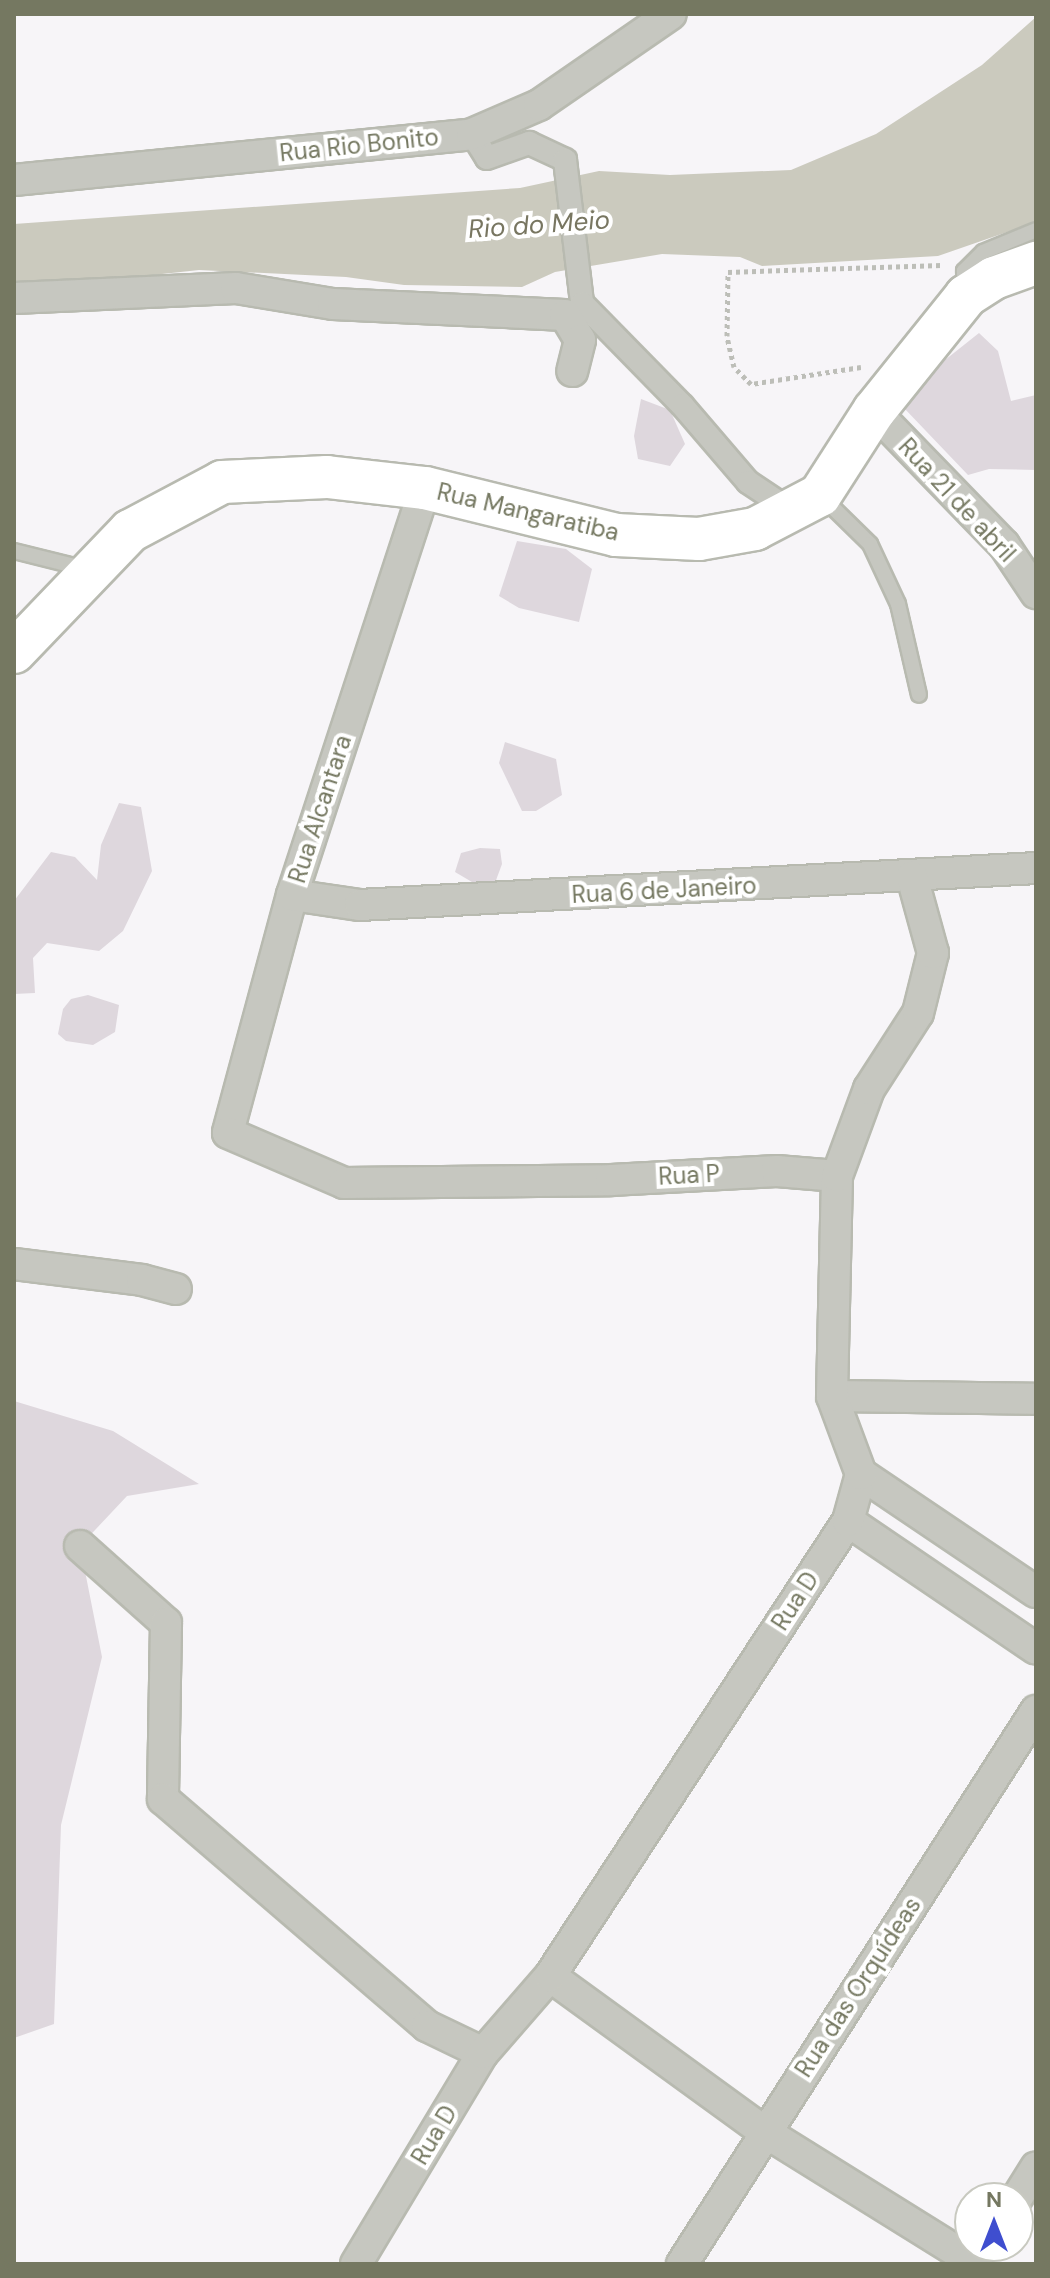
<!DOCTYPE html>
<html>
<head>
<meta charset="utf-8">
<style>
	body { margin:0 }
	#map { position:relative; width:1050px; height:2278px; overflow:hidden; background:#f7f5f8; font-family:"DM Sans",sans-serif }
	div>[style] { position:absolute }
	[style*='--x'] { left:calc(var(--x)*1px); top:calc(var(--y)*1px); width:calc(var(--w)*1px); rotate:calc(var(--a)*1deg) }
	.green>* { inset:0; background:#ded7dd }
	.water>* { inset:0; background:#cbcabe }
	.path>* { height:5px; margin-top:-2.5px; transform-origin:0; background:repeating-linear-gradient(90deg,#bdbeb8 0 4px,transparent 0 8px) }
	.roads { filter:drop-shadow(2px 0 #b8bab0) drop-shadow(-2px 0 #b8bab0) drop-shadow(0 2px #b8bab0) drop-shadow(0 -2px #b8bab0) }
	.service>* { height:14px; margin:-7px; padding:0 7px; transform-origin:7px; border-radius:7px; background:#c6c7c0 }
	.pedestrian>* { height:22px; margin:-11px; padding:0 11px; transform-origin:11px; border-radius:11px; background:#c6c7c0 }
	.minor>* { height:30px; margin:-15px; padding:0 15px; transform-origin:15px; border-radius:15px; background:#c6c7c0 }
	.secondary>* { height:42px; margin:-21px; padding:0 21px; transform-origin:21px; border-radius:21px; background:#fff }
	span { translate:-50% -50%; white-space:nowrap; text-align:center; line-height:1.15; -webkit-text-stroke:8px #fff; paint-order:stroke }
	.street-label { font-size:24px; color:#757861 }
	.water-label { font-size:26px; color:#787661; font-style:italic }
	.frame { position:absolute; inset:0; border:16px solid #757861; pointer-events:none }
	.north { position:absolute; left:954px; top:2182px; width:80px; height:80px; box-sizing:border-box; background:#fff; border:2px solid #c8c9c0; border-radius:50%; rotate:0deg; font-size:22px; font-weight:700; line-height:32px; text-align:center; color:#757861 }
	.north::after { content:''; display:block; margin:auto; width:28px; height:36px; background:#3f4ecf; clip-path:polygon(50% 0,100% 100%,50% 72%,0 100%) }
</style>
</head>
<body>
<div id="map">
	<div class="green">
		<div style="clip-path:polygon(979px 333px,998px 351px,1011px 401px,1036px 395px,1036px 470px,989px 469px,968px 475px,904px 408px,945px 360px)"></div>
		<div style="clip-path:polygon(641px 399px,670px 410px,685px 444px,670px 466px,638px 459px,634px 436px)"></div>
		<div style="clip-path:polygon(517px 541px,566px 549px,592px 569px,579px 622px,519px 608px,499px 596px)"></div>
		<div style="clip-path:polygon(505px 742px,556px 759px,562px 795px,536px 811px,522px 811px,499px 763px)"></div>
		<div style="clip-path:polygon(119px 803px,141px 807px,152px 871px,123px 931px,99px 951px,47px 943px,33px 958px,35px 993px,14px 994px,14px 901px,51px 852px,75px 857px,97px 880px,101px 845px)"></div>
		<div style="clip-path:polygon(480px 848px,500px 849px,502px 864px,495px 883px,472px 882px,455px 872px,461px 853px)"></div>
		<div style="clip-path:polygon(88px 995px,119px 1005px,115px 1032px,93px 1045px,66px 1041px,58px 1034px,63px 1009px,71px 999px)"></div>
		<div style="clip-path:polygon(14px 1401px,113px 1431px,199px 1484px,127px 1496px,80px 1546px,102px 1657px,61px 1825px,54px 2024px,14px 2038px)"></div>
	</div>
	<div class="water">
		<div style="clip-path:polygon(1036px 17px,1036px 222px,938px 256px,762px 266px,740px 257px,662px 254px,555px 272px,522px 287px,404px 285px,346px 277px,199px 270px,14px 290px,14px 224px,520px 188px,599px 171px,670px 175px,791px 170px,876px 134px,982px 65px)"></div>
	</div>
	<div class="path">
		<div style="--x:861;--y:367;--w:111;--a:171.2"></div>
		<div style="--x:751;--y:384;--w:24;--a:-135"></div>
		<div style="--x:734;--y:367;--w:32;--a:-103"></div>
		<div style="--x:727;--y:336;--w:64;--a:-89.1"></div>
		<div style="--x:728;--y:272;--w:214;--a:-1.9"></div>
	</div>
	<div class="roads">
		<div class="service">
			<div style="--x:965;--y:292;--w:21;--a:-93"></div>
			<div style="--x:964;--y:271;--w:27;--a:-45"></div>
			<div style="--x:983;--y:252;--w:57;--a:-22.5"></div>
			<div style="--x:821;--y:496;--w:69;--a:44.4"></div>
			<div style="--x:870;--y:544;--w:66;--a:65"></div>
			<div style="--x:898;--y:604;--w:93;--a:77"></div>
			<div style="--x:14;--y:551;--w:74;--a:14"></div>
		</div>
		<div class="pedestrian">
			<div style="--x:472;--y:134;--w:28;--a:58"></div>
			<div style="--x:487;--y:158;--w:45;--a:-19.7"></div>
			<div style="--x:529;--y:143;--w:40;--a:25"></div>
			<div style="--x:565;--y:160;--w:144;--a:83.2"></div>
			<div style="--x:582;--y:303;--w:143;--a:45.6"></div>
			<div style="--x:682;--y:405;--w:101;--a:49.4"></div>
			<div style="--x:748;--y:482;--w:54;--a:33.7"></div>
		</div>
		<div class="minor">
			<div style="--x:14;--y:180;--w:460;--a:-5.7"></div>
			<div style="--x:472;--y:134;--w:73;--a:-23.4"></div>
			<div style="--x:539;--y:105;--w:160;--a:-34.6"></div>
			<div style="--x:14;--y:298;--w:222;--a:-2.6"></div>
			<div style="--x:236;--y:288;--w:98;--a:9.4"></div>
			<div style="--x:333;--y:304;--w:232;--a:2.7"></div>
			<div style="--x:565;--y:315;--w:29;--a:59"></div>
			<div style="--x:580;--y:340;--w:32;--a:104"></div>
			<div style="--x:874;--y:411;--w:187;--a:45.9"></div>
			<div style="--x:1004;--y:545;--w:58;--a:56.3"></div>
			<div style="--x:425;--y:488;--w:428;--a:108.1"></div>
			<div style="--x:292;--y:895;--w:246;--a:105.1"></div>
			<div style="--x:228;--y:1133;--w:126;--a:23.3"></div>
			<div style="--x:344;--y:1183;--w:267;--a:-0.6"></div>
			<div style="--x:611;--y:1180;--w:166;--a:-3.1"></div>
			<div style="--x:777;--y:1171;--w:60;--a:4.8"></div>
			<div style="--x:292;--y:895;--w:69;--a:8.4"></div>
			<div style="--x:360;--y:905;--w:677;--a:-3.13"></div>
			<div style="--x:14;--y:1264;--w:129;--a:7.1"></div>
			<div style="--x:142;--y:1280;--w:35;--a:15"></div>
			<div style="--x:832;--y:1396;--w:204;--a:0.8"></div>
			<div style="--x:861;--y:1474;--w:211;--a:34"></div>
			<div style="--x:848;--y:1521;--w:227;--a:34.2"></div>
			<div style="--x:80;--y:1546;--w:115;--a:41.8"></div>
			<div style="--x:166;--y:1623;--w:176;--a:91"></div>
			<div style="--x:163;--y:1799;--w:348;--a:40.7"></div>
			<div style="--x:427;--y:2026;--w:62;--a:25.7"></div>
			<div style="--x:550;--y:1976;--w:266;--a:36"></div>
			<div style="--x:765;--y:2132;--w:250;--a:31.9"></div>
			<div style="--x:1017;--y:2198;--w:36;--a:-58"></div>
			<div style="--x:356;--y:2264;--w:246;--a:-59"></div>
			<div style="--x:483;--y:2053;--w:102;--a:-49"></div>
			<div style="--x:550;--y:1976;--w:544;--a:-56.78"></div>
			<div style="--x:848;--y:1521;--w:49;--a:-74.5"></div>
			<div style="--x:861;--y:1474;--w:83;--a:-110.4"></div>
			<div style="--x:832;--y:1396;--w:220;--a:-88.7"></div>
			<div style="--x:837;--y:1176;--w:93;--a:-69.8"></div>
			<div style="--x:869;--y:1089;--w:90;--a:-57.2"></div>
			<div style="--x:918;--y:1013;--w:62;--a:-76"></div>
			<div style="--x:933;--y:953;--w:79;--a:-105.4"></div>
			<div style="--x:682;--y:2264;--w:657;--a:-57.37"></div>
		</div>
		<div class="secondary">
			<div style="--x:14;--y:652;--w:168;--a:-46.2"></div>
			<div style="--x:130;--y:531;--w:104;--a:-28"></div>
			<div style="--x:222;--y:482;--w:105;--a:-2.7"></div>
			<div style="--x:327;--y:477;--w:99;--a:6.4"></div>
			<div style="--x:425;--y:488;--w:197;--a:13.8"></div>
			<div style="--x:616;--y:535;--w:83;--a:2.8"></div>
			<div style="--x:699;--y:539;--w:57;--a:-10.1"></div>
			<div style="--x:755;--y:529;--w:73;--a:-27.6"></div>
			<div style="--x:820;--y:495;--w:100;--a:-57.3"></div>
			<div style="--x:874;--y:411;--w:147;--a:-51.3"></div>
			<div style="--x:966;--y:296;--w:33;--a:-33"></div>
			<div style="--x:994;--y:278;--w:45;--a:-19.7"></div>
		</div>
	</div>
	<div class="street-label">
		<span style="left:359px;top:145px;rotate:-6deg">Rua Rio Bonito</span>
		<span style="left:957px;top:500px;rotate:47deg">Rua 21 de abril</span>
		<span style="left:528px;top:512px;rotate:13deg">Rua Mangaratiba</span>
		<span style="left:320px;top:809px;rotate:-72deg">Rua Alcantara</span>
		<span style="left:664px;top:890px;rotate:-3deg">Rua 6 de Janeiro</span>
		<span style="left:689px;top:1175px;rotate:-3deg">Rua P</span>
		<span style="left:795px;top:1601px;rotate:-57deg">Rua D</span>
		<span style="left:858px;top:1987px;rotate:-57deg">Rua das Orquídeas</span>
		<span style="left:434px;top:2135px;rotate:-59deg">Rua D</span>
	</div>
	<div class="water-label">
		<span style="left:539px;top:225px;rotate:-4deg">Rio do Meio</span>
	</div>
	<div class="frame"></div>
	<div class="north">N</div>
</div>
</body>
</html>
